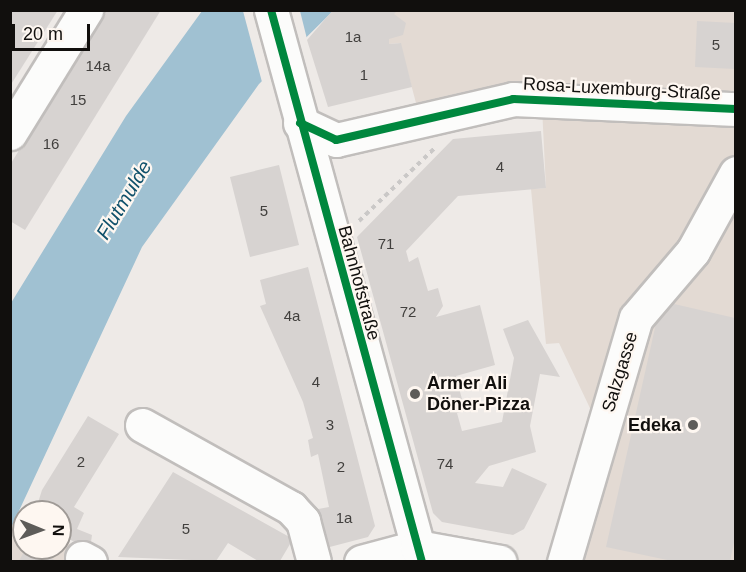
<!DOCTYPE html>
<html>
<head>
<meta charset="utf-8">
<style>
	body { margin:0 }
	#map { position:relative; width:746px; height:572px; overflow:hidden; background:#eeeae7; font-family:Helvetica,sans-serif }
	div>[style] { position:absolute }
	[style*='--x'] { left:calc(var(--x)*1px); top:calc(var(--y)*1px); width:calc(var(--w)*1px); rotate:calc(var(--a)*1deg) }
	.built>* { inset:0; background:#e3dad3 }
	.water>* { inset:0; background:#a0c1d2 }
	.pier>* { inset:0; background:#eeeae7 }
	.building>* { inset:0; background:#d7d3d1 }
	.path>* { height:4px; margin-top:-2px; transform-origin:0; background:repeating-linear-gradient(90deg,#cac8c7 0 4.5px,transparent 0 9px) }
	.roads { filter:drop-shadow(2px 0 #c1bebc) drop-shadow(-2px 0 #c1bebc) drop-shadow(0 2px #c1bebc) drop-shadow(0 -2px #c1bebc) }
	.minor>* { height:33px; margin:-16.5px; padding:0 16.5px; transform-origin:16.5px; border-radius:16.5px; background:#fcfcfb }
	.major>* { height:33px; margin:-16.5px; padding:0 16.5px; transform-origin:16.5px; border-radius:16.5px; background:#fcfcfb }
	.tram>* { height:1.5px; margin:-0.75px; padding:0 0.75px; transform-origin:0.75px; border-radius:0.75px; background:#bebdbc }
	.cycleway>* { height:8px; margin:-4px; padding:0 4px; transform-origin:4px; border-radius:4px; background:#00873e }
	.dots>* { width:16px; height:16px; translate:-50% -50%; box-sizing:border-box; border:3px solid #fef7f1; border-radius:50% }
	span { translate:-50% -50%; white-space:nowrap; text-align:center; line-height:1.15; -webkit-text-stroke:4.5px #fef7f1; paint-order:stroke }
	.number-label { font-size:15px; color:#42403e }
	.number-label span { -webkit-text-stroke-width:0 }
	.street-label { font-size:18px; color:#110f0d }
	.poi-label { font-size:18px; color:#110f0d; font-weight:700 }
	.left { translate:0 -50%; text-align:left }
	.right { translate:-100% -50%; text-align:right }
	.water-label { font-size:20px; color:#10516b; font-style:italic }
	.frame { position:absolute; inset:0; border:12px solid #110f0d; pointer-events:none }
	.north { position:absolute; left:12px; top:500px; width:60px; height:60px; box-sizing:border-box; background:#fef7f1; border:2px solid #9f9a96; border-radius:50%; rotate:91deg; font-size:16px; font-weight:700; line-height:24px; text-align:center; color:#110f0d }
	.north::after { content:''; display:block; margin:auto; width:21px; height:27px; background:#5e5c59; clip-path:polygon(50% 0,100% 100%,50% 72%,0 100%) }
	.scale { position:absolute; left:12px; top:24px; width:78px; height:27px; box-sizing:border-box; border:3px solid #110f0d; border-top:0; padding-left:8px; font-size:18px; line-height:21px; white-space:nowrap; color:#110f0d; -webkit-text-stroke:4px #fef7f1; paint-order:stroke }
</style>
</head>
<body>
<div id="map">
	<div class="built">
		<div style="clip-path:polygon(333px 11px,735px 11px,735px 561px,578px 562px,598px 425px,559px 343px,546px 344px,531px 189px,546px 188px,541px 87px,476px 89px,416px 103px,400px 43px,389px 44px)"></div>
		<div style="clip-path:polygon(24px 523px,24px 548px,60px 548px,60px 539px,86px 552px,80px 561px,11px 562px,11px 528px)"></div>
	</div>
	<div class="water">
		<div style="clip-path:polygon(202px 11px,333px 11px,259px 84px,142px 247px,11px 528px,11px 303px,126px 116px)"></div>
	</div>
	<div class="pier">
		<div style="clip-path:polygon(243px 11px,300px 11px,307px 39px,262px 82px)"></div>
	</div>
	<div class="building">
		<div style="clip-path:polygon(10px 10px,58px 10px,10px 86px)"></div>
		<div style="clip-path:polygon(105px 10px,161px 10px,25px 230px,10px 221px,10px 165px)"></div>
		<div style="clip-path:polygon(333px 10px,398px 10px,394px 14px,406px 23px,403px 35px,389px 39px,389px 44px,401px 43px,412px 87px,328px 107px,307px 40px)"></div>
		<div style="clip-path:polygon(697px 21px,735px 23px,735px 69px,695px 67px)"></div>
		<div style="clip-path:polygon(541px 131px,546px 188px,458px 196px,406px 251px,409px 262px,418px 257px,428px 291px,438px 288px,443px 306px,436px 317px,480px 305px,495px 365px,456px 376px,465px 411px,457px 413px,462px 431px,502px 422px,514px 358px,503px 329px,528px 320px,560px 377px,540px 374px,530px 426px,536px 452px,489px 466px,475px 483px,503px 487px,512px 468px,547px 484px,524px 529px,513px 535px,442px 522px,433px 513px,357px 237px,453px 139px)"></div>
		<div style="clip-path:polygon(279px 165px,299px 245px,250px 257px,230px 177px)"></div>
		<div style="clip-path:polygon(308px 267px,375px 526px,368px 537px,322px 549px,313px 510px,329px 507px,318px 454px,311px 457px,308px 440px,313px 438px,303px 402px,260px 306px,266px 304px,260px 280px)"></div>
		<div style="clip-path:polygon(661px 301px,735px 318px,735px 538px,730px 561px,672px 561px,606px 547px)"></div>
		<div style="clip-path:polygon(88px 416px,119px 434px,74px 507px,84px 513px,77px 529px,92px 535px,90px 549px,60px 535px,60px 512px,35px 512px,42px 490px)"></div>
		<div style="clip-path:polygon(173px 472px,293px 539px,280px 561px,258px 561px,228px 543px,216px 561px,118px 557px)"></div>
		<div style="clip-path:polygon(26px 548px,29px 548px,57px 561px,19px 561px)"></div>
	</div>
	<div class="path">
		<div style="--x:359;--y:221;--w:107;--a:-43.9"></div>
	</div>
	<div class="roads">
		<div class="minor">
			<div style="--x:271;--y:10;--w:572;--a:74.7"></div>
			<div style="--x:300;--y:123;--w:40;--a:25"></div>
			<div style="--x:336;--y:140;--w:182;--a:-13"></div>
			<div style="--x:513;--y:99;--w:223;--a:2.6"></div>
			<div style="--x:142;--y:425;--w:171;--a:29.1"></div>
			<div style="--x:291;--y:508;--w:18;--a:47"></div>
			<div style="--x:303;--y:521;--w:42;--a:75"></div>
			<div style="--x:82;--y:558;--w:9;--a:27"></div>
			<div style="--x:361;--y:562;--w:58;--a:-15"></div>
			<div style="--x:417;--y:547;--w:84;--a:10.2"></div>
			<div style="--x:564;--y:562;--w:254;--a:-73.6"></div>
			<div style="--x:636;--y:318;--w:88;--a:-49.6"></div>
			<div style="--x:693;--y:251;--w:89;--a:-61.1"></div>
		</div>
		<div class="major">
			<div style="--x:10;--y:133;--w:145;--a:-58.3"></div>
		</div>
	</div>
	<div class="tram">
		<div style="--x:361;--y:562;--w:38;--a:0"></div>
	</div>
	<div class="cycleway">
		<div style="--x:271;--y:10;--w:572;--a:74.7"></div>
		<div style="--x:300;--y:123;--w:40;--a:25"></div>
		<div style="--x:336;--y:140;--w:182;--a:-13"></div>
		<div style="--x:513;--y:99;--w:223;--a:2.6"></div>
	</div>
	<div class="dots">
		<div style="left:415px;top:394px;background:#5e5c59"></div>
		<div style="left:693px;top:425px;background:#5e5c59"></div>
	</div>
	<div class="number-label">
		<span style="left:353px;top:37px">1a</span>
		<span style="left:716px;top:45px">5</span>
		<span style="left:98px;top:66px">14a</span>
		<span style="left:364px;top:75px">1</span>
		<span style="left:78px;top:100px">15</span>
		<span style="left:51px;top:144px">16</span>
		<span style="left:500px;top:167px">4</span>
		<span style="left:264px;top:211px">5</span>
		<span style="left:386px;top:244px">71</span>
		<span style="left:408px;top:312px">72</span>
		<span style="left:292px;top:316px">4a</span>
		<span style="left:316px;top:382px">4</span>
		<span style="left:330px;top:425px">3</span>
		<span style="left:81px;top:462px">2</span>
		<span style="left:445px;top:464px">74</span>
		<span style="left:341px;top:467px">2</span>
		<span style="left:344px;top:518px">1a</span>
		<span style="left:186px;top:529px">5</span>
	</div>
	<div class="street-label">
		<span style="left:622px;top:89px;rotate:3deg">Rosa-Luxemburg-Straße</span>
		<span style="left:359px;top:283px;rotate:75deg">Bahnhofstraße</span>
		<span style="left:620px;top:372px;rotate:-73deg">Salzgasse</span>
	</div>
	<div class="poi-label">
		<span class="left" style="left:427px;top:394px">Armer Ali<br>Döner-Pizza</span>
		<span class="right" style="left:681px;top:425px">Edeka</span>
	</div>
	<div class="water-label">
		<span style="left:124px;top:200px;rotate:-59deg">Flutmulde</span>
	</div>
	<div class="frame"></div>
	<div class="north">N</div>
	<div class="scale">20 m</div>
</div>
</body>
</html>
